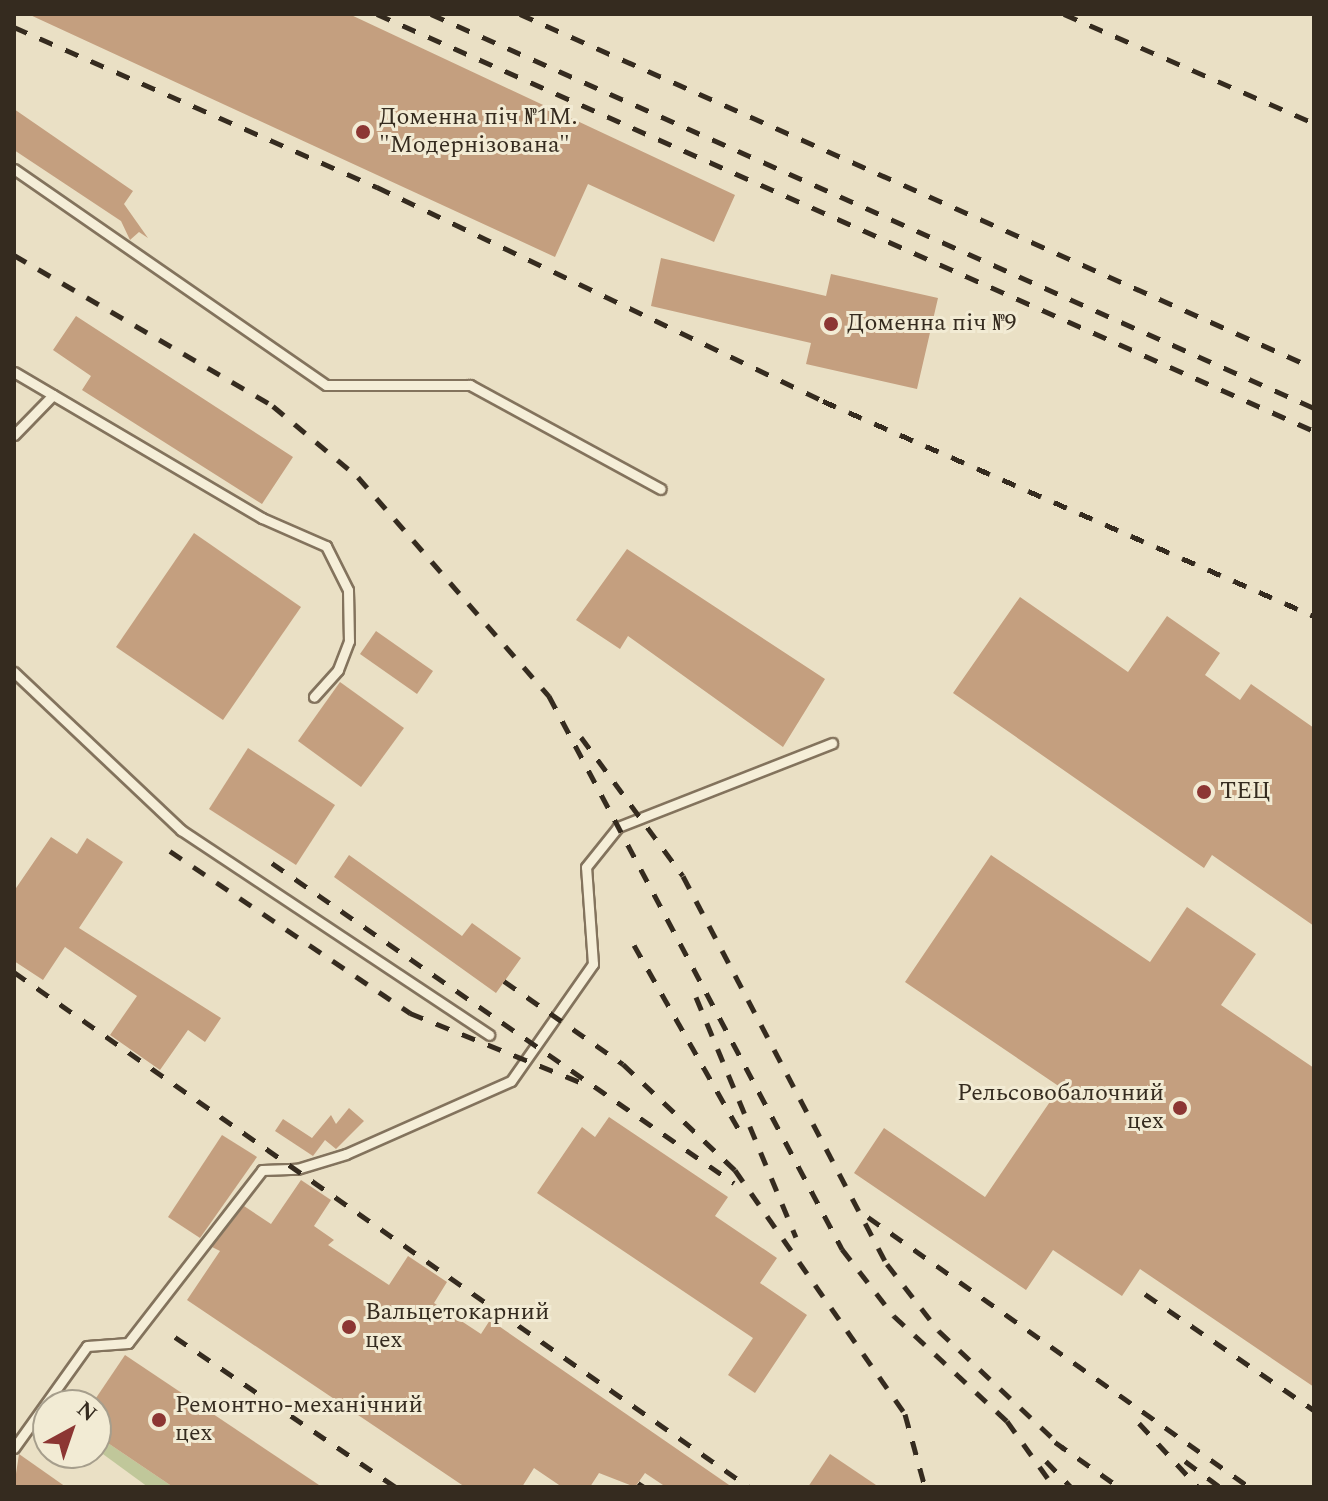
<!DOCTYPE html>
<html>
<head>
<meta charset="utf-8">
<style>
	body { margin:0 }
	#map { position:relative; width:1328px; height:1501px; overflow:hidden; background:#eae0c5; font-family:Spectral,serif }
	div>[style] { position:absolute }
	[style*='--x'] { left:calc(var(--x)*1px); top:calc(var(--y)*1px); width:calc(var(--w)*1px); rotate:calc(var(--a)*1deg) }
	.green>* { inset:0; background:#c0c79a }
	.building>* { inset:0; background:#c49f7f }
	.roads { filter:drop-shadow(2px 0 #83735d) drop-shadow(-2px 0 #83735d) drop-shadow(0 2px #83735d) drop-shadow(0 -2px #83735d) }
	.lane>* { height:9px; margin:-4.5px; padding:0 4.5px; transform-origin:4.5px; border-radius:4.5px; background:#f5eed8 }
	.rail>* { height:5px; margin-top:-2.5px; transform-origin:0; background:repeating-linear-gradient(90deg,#352b1f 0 14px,transparent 0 28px) }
	.dots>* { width:22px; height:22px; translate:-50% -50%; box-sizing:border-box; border:4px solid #f2ebd4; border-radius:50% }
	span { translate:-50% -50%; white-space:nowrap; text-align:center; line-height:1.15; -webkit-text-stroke:6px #f2ebd4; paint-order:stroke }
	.poi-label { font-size:24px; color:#352b1f }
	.left { translate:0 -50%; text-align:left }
	.right { translate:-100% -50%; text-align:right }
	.frame { position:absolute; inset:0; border:16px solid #352b1f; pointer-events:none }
	.north { position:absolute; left:32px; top:1389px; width:80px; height:80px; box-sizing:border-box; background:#f2ebd4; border:2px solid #a69e8c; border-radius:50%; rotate:40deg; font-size:22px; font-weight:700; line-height:32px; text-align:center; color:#352b1f }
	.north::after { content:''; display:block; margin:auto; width:28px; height:36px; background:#8c3633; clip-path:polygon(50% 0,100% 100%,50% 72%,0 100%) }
</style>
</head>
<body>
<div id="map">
	<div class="green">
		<div style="clip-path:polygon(96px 1435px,173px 1487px,148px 1487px,96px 1449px)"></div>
	</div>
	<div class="building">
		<div style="clip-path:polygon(28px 14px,349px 14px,735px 195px,714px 242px,588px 184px,555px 257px)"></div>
		<div style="clip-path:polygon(14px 109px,133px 191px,124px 204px,148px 238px,139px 232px,130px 240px,121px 221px,14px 150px)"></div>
		<div style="clip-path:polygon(661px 258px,826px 296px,831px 274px,938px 298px,917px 389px,806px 364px,811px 343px,651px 306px)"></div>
		<div style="clip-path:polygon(76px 316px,293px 457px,262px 504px,82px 390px,91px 376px,53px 350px)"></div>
		<div style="clip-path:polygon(194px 533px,301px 607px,223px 720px,116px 647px)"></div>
		<div style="clip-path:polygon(627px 549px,825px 679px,783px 747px,628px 636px,620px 649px,576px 620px)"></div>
		<div style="clip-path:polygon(1020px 597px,1128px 672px,1167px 616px,1220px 653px,1205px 675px,1240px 700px,1251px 684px,1314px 728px,1314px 926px,1212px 855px,1204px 868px,953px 693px)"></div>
		<div style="clip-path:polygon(376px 631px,433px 671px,417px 694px,360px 654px)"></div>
		<div style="clip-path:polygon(340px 682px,404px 728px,361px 787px,298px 741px)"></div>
		<div style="clip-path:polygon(248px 748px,335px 805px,296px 865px,209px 809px)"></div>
		<div style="clip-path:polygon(51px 837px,77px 854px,87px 838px,123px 862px,79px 928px,221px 1018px,205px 1042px,188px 1030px,160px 1070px,110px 1035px,137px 996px,65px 947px,43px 980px,14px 961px,14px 891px)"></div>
		<div style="clip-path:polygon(349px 855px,462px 936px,472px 923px,521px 958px,496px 993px,334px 877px)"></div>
		<div style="clip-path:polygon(991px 855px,1150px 962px,1187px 907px,1256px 954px,1221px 1005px,1314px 1068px,1314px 1387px,1140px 1269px,1122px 1296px,1053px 1250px,1026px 1290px,854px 1173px,884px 1128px,985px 1197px,1060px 1087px,905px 982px)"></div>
		<div style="clip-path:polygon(349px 1108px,364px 1121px,336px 1149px,325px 1140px,313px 1156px,275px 1131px,283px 1119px,312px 1138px,331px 1115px,336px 1124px)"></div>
		<div style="clip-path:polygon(609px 1117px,728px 1197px,715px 1216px,777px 1258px,760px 1283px,807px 1315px,755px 1393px,728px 1375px,753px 1338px,537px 1193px,582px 1127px,595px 1137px)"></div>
		<div style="clip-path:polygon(222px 1135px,257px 1157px,200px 1238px,168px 1217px)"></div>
		<div style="clip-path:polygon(301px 1180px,331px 1200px,314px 1226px,334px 1240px,328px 1245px,389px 1285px,408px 1256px,447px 1282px,434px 1303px,481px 1334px,490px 1320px,732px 1487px,666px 1487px,645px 1473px,635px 1487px,599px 1473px,590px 1487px,562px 1487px,534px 1468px,522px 1487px,465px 1487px,187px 1300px,220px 1251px,212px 1247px,244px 1206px,271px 1224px)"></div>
		<div style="clip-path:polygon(125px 1355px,322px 1487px,173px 1487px,96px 1435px,96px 1398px)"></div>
		<div style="clip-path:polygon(19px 1454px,66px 1487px,14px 1487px)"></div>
		<div style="clip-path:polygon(830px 1454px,879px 1487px,808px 1487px)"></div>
	</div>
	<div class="roads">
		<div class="lane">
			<div style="--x:14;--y:169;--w:379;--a:34.7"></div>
			<div style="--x:326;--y:385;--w:144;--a:0"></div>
			<div style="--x:470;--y:385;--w:217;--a:28.6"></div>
			<div style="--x:14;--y:372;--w:288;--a:30.5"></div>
			<div style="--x:262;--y:518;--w:70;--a:23.6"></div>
			<div style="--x:326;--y:546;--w:49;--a:63.4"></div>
			<div style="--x:348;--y:590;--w:51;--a:88.9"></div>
			<div style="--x:349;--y:641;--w:31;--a:111"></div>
			<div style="--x:338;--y:670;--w:36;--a:132"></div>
			<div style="--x:14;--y:435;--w:56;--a:-45.7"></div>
			<div style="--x:14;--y:672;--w:230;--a:43.4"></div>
			<div style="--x:181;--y:830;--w:370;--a:33.6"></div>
			<div style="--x:14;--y:1448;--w:125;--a:-54.4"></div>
			<div style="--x:87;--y:1346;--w:41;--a:-4.2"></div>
			<div style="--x:128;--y:1343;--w:219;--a:-52.2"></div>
			<div style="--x:262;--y:1170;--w:35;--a:-2"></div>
			<div style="--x:297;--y:1169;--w:51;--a:-17"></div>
			<div style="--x:346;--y:1154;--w:180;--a:-23.9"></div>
			<div style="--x:511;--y:1081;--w:143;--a:-55"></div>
			<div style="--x:593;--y:964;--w:97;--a:-94.1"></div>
			<div style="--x:586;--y:867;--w:51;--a:-51.3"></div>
			<div style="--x:618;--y:827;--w:230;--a:-21.4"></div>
		</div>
	</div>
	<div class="rail">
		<div style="--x:377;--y:14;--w:1026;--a:23.99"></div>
		<div style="--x:431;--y:14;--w:967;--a:24.05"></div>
		<div style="--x:520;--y:14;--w:869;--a:24.03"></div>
		<div style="--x:1064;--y:14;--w:273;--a:23.6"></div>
		<div style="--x:14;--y:27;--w:397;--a:23.8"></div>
		<div style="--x:377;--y:187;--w:495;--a:25.6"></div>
		<div style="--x:823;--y:401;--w:536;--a:23.65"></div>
		<div style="--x:14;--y:255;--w:300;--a:30.2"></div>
		<div style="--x:273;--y:406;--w:111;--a:39.9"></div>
		<div style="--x:358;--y:477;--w:291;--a:48.9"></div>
		<div style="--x:549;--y:696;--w:626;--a:62.08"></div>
		<div style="--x:842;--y:1249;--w:85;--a:52.2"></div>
		<div style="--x:894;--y:1316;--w:154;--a:42.9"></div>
		<div style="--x:1007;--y:1421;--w:81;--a:54.5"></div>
		<div style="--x:581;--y:737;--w:172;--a:53.7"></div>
		<div style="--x:683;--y:876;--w:438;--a:62.3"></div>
		<div style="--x:887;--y:1264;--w:85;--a:52.2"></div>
		<div style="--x:939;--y:1331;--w:172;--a:43.3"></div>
		<div style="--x:170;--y:851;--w:290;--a:34"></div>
		<div style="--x:410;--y:1013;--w:183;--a:22.1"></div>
		<div style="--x:272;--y:863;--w:562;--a:34.71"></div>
		<div style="--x:634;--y:945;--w:216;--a:60.4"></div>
		<div style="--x:14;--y:972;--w:897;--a:35.02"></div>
		<div style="--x:504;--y:981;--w:145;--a:34.9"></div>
		<div style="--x:623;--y:1064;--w:154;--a:43.4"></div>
		<div style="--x:735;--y:1170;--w:297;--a:55.1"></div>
		<div style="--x:905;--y:1414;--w:76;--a:74.7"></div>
		<div style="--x:696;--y:997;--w:260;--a:67.4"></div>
		<div style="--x:868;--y:1217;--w:468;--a:35.3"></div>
		<div style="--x:1145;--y:1294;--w:205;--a:34.5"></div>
		<div style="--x:175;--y:1337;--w:267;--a:34.2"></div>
		<div style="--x:1139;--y:1423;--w:87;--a:47.3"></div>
		<div style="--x:1055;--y:1442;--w:78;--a:35.1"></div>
		<div style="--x:1046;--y:1461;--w:36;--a:46"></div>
		<div style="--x:1185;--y:1461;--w:44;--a:36.6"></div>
		<div style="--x:638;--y:1483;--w:7;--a:34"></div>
	</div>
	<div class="dots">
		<div style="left:363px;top:132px;background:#8c3633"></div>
		<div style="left:831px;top:324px;background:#8c3633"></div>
		<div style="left:1204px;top:792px;background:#8c3633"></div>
		<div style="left:1180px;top:1108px;background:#8c3633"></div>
		<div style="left:349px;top:1327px;background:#8c3633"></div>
		<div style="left:159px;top:1420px;background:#8c3633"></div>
	</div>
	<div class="poi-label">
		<span class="left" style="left:379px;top:132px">Доменна піч №1М.<br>"Модернізована"</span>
		<span class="left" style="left:847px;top:324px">Доменна піч №9</span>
		<span class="left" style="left:1220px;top:792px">ТЕЦ</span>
		<span class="right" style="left:1164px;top:1108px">Рельсовобалочний<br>цех</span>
		<span class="left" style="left:365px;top:1327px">Вальцетокарний<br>цех</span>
		<span class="left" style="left:175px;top:1420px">Ремонтно-механічний<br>цех</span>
	</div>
	<div class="frame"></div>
	<div class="north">N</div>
</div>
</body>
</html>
